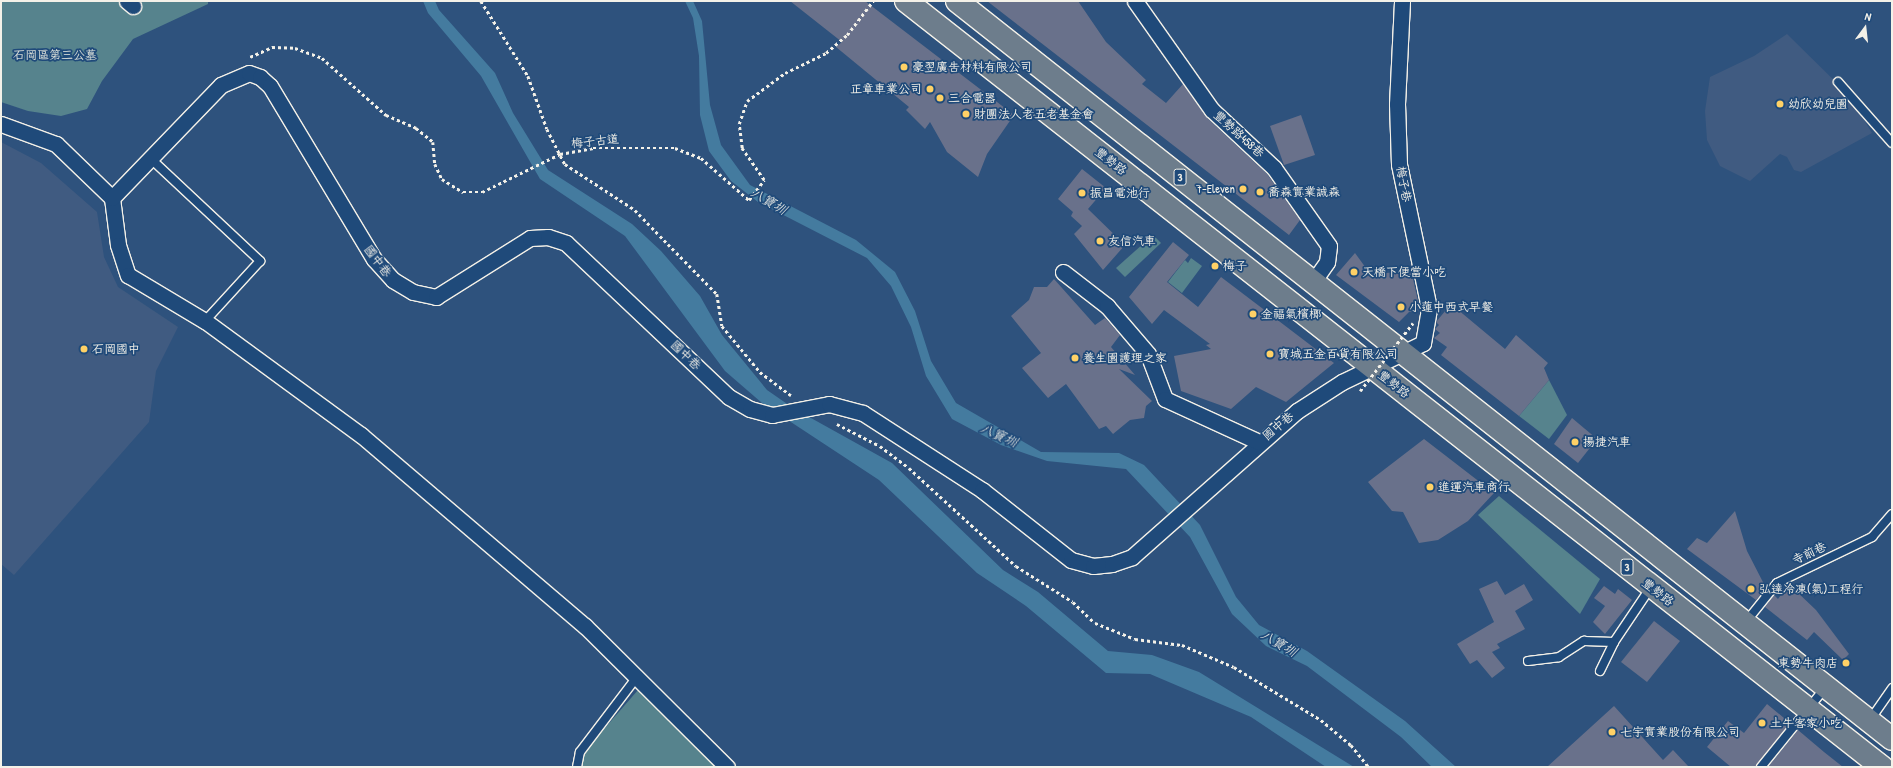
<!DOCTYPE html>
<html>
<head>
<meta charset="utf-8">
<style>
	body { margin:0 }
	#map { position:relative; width:1893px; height:768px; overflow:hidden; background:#2e527d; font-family:"Patrick Hand","LXGW WenKai TC",sans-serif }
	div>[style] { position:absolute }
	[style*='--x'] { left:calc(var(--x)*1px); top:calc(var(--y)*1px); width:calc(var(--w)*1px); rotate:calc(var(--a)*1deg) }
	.built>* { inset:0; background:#405b81 }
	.green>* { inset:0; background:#56838d }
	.water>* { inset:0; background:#447b9f }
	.building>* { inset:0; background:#69718b }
	.path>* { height:2.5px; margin-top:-1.25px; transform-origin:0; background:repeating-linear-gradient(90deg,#f4f1e8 0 3px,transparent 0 6px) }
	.roads { filter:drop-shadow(1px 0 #f4f1e8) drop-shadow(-1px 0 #f4f1e8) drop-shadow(0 1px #f4f1e8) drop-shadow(0 -1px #f4f1e8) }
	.service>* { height:8px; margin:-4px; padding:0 4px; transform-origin:4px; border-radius:4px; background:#1f4a7a }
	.minor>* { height:15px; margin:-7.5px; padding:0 7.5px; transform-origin:7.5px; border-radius:7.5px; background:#1f4a7a }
	.primary>* { height:22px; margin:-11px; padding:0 11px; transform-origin:11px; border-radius:11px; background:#6d7d8c }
	.path-bridge>* { height:2.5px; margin-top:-1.25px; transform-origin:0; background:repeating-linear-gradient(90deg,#f4f1e8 0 3px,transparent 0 6px) }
	.dots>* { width:11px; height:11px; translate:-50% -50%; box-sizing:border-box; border:2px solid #1f4a7a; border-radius:50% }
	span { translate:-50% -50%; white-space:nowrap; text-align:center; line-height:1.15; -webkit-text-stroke:3.5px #1f4a7a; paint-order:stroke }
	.shield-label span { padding:1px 3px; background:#1f4a7a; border:1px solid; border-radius:3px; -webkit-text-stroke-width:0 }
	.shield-label { font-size:11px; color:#f4f1e8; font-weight:700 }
	.park-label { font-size:12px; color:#dce0da }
	.poi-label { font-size:12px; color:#f4f1e8 }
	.left { translate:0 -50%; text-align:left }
	.right { translate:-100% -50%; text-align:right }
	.street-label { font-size:12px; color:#f4f1e8 }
	.water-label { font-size:13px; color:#dadfdd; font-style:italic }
	.frame { position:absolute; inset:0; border:2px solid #f4f1e8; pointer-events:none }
	.north { position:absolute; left:1845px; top:8px; width:40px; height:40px; -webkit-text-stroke:3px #1f4a7a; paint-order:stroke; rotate:15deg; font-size:11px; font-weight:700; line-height:16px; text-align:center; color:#f4f1e8 }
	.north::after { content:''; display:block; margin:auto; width:14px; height:18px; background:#f4f1e8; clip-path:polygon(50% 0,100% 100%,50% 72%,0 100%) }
</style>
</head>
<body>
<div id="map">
	<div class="built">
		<div style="clip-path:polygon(1787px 34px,1848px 94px,1872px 133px,1801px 172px,1794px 170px,1787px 157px,1780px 154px,1750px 181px,1720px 166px,1707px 140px,1705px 111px,1710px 77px,1754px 56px)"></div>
		<div style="clip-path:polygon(1px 142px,41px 163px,97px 212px,104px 257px,118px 287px,178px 327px,156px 371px,149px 422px,14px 575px,1px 564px)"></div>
	</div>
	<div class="green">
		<div style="clip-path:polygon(1px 1px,208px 1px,208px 4px,133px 39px,102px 81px,87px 109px,61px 116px,28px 111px,1px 102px)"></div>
		<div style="clip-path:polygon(1153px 235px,1161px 243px,1125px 277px,1116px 268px)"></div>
		<div style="clip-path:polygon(1191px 258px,1202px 266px,1182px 293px,1168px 282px,1185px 260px,1188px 263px)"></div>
		<div style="clip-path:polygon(1549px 380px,1567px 415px,1549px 439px,1519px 416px)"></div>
		<div style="clip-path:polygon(1499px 496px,1600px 579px,1580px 614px,1478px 515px)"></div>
		<div style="clip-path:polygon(638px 690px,716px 767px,577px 767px,591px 744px)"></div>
	</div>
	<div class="water">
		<div style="clip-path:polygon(423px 1px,435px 1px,439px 10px,495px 73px,513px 113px,548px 170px,632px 224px,661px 251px,700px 296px,722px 335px,767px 390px,793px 408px,892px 463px,1003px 570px,1038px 592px,1108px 651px,1152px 655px,1199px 672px,1354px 767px,1326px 767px,1251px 717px,1150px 674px,1106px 673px,1026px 606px,977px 573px,879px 480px,762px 403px,725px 371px,625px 236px,540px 179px,481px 76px,428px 13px)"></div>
		<div style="clip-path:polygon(685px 1px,693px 1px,702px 21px,710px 105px,721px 145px,750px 185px,856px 240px,895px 272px,915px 311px,931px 361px,956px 403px,1041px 452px,1119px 453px,1144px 465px,1200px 525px,1236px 597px,1259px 625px,1307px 651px,1405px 721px,1456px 767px,1432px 767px,1401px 737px,1307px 666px,1266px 646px,1232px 614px,1190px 537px,1126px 469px,1047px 461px,1001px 445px,952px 419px,926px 376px,911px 327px,891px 286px,867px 258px,758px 202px,731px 181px,709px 151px,700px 115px,699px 56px,693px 18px)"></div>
	</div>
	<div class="building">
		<div style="clip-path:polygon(790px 1px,865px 1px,1014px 115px,987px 154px,978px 177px,947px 152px,930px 122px,925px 129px,906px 110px,909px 107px,836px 47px,842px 42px)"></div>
		<div style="clip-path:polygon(987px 1px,1078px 1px,1106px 42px,1146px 80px,1142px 84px,1166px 103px,1183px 84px,1206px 117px,1267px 174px,1300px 220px,1289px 235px)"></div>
		<div style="clip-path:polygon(1301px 115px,1315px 155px,1284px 165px,1270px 126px)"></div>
		<div style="clip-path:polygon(1082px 169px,1106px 188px,1088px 209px,1125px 245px,1103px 270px,1074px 234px,1082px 226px,1071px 216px,1073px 212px,1058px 199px)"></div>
		<div style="clip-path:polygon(1173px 242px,1189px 255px,1167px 282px,1198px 307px,1221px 277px,1334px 363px,1286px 402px,1256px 387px,1231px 409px,1181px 391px,1174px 356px,1211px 349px,1206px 345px,1210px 344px,1164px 310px,1152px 324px,1129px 297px)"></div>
		<div style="clip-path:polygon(1355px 253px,1371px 275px,1411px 270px,1420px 310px,1409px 312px,1399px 322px,1336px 275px)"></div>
		<div style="clip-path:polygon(1054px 279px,1095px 325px,1105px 318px,1120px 335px,1111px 347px,1135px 375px,1119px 369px,1152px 401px,1146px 406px,1144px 418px,1130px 420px,1113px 434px,1106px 426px,1099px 429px,1066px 384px,1048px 398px,1022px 368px,1041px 353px,1011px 316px,1029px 300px,1034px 287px,1047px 287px)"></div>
		<div style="clip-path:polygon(1451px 304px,1505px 349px,1516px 335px,1548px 363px,1544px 368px,1549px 380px,1519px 416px,1441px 355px,1447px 347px,1434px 338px,1440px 333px,1435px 329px,1439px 325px,1436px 322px)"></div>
		<div style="clip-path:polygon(1572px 418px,1597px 439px,1578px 463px,1554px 444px)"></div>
		<div style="clip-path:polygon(1424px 439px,1494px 493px,1468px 521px,1438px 540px,1419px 543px,1403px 512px,1392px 511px,1368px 482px)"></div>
		<div style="clip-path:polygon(1735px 511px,1747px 551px,1766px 588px,1756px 600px,1687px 549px,1697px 538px,1707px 543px)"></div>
		<div style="clip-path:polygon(1497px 581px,1505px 595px,1524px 584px,1533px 600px,1515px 611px,1525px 629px,1497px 644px,1500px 648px,1492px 652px,1505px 668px,1492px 678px,1477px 660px,1470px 664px,1457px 644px,1494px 622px,1479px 589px)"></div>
		<div style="clip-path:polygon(1604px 586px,1615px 594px,1618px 589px,1632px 600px,1605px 634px,1593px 622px,1605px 606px,1594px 598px)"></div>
		<div style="clip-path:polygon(1786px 588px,1795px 590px,1816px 610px,1849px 654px,1843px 660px,1814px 632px,1807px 640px,1765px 607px,1774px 595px,1778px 599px)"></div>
		<div style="clip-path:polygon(1654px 621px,1680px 641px,1647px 682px,1621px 662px)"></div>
		<div style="clip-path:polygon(1767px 704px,1790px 723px,1756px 767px,1731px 767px,1707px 747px,1728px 721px,1744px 733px)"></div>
		<div style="clip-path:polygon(1614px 706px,1663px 760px,1673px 750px,1689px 767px,1547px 767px)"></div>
		<div style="clip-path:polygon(1798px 730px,1824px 752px,1843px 767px,1768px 767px)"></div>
	</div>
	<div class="path">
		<div style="--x:481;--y:1;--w:89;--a:57.9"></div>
		<div style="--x:528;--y:76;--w:56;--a:70.3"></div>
		<div style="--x:547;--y:129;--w:39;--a:63"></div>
		<div style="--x:565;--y:164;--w:84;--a:33.3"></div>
		<div style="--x:635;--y:210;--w:47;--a:45.9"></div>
		<div style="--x:668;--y:244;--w:70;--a:45.6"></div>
		<div style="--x:717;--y:294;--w:32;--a:81"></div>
		<div style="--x:722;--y:326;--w:60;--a:50.4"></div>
		<div style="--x:760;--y:372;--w:39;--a:37"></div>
		<div style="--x:250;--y:57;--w:24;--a:-24"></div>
		<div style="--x:272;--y:47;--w:23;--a:2"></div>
		<div style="--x:295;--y:48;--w:29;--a:20"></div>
		<div style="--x:322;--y:58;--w:86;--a:41.7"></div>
		<div style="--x:386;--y:115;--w:33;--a:23"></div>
		<div style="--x:416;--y:128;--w:22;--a:39"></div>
		<div style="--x:433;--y:142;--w:22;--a:85"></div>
		<div style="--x:435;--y:164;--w:17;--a:65"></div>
		<div style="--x:442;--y:179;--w:25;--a:32"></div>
		<div style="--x:463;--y:192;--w:19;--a:0"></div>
		<div style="--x:482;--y:192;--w:87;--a:-26"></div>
		<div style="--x:560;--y:154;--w:34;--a:-10"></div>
		<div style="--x:593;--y:148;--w:82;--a:0"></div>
		<div style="--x:675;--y:148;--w:28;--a:21"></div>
		<div style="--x:701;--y:158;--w:64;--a:41.2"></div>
		<div style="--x:749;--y:200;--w:25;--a:-53"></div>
		<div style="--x:764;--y:180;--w:39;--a:-125"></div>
		<div style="--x:742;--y:148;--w:24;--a:-97"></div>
		<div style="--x:739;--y:124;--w:24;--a:-71"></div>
		<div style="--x:747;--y:101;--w:47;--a:-36.4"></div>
		<div style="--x:785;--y:73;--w:46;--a:-26"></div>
		<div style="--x:826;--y:53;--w:28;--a:-41"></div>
		<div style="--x:847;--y:35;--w:43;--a:-52.6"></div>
		<div style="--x:837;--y:424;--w:48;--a:27.1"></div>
		<div style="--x:880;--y:446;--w:36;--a:37"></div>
		<div style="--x:909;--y:468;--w:145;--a:42.5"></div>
		<div style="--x:1016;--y:566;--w:67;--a:32.3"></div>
		<div style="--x:1073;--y:602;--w:30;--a:44"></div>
		<div style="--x:1095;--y:623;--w:43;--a:21.8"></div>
		<div style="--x:1135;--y:639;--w:47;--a:7.3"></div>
		<div style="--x:1182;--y:645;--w:56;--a:22.9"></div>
		<div style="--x:1234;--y:667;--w:102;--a:31.3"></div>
		<div style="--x:1321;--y:720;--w:39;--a:40"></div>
		<div style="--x:1351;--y:745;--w:28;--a:51"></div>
	</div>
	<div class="roads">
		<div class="service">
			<div style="--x:1838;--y:82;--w:81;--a:48.5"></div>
			<div style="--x:150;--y:158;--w:151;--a:43.1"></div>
			<div style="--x:260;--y:261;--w:81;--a:132.5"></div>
			<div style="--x:1745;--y:623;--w:51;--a:-51.3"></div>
			<div style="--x:1777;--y:583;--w:106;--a:-25.8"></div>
			<div style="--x:1872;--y:537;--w:30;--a:-49"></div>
			<div style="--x:1528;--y:661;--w:31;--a:-7"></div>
			<div style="--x:1559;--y:657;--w:30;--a:-33"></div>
			<div style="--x:1584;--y:641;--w:30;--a:2"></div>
			<div style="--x:1614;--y:642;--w:66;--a:-56.1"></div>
			<div style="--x:1600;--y:671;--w:32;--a:-64"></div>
			<div style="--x:1870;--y:720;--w:39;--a:-55"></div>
			<div style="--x:577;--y:767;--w:15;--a:-79"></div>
			<div style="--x:580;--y:752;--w:94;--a:-52.8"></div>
			<div style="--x:1761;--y:767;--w:102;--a:-51"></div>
		</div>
		<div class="minor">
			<div style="--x:127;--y:1;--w:8;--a:40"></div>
			<div style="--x:1135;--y:1;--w:133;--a:54.8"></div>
			<div style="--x:1212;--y:110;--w:85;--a:43.1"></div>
			<div style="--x:1274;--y:168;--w:95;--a:54.8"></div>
			<div style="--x:1329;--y:246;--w:16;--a:97"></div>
			<div style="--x:1327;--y:262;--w:24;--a:125"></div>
			<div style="--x:1;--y:124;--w:59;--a:20"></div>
			<div style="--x:56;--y:144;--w:78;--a:44"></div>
			<div style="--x:112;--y:198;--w:47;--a:82.7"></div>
			<div style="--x:118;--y:245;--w:32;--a:72"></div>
			<div style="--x:128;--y:275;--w:90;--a:30.9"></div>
			<div style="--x:205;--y:321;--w:193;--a:36.2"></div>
			<div style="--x:361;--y:435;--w:294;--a:40.5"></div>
			<div style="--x:585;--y:626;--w:200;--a:44.8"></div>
			<div style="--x:112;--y:198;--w:157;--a:-46"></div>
			<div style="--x:221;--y:85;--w:30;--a:-23"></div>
			<div style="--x:249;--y:73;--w:12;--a:20"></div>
			<div style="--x:260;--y:77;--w:13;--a:42"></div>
			<div style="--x:270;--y:86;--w:202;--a:59"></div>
			<div style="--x:374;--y:259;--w:28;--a:48"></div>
			<div style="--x:393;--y:280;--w:23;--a:31"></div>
			<div style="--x:413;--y:292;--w:24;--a:12"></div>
			<div style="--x:436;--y:297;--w:111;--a:-32.1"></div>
			<div style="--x:530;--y:238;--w:18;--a:-3"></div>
			<div style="--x:548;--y:237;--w:19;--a:18"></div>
			<div style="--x:566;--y:243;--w:224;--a:43.4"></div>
			<div style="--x:729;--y:397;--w:24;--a:30"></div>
			<div style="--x:750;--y:409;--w:23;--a:15"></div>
			<div style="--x:772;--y:415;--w:58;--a:-10.9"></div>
			<div style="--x:829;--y:404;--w:35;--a:15"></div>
			<div style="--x:863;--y:413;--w:142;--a:32.9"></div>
			<div style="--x:982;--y:490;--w:113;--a:38.2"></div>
			<div style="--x:1071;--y:560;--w:23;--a:15"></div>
			<div style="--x:1093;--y:566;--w:19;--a:-6"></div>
			<div style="--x:1112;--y:564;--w:21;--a:-19"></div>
			<div style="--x:1132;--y:557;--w:220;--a:-41.5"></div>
			<div style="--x:1297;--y:411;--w:54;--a:-32.8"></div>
			<div style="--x:1342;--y:382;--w:90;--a:-25.7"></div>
			<div style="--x:1423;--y:343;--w:36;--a:-80"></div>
			<div style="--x:1429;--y:308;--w:147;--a:-101.8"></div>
			<div style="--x:1399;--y:164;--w:60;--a:-91.9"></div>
			<div style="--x:1397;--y:104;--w:103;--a:-87.2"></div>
			<div style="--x:1063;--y:272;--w:56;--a:37.7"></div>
			<div style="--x:1107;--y:306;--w:63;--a:49.5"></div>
			<div style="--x:1148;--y:354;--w:48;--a:69.3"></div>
			<div style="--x:1165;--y:399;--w:103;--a:24.6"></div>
		</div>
		<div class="primary">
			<div style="--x:906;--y:1;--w:1241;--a:38.13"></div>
			<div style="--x:957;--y:1;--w:1191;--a:38.28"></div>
		</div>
	</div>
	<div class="path-bridge">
		<div style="--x:1360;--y:391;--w:86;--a:-52.1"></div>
	</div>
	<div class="dots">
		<div style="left:904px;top:67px;background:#ffd166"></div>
		<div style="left:930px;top:89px;background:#ffd166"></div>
		<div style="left:940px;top:98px;background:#ffd166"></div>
		<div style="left:1780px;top:104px;background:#ffd166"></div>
		<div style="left:966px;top:114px;background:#ffd166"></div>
		<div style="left:1243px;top:189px;background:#ffd166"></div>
		<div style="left:1260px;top:192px;background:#ffd166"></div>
		<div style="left:1082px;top:193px;background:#ffd166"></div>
		<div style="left:1100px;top:241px;background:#ffd166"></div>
		<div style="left:1215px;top:266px;background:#ffd166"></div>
		<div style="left:1354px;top:272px;background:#ffd166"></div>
		<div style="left:1401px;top:307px;background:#ffd166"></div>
		<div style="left:1253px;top:314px;background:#ffd166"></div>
		<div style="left:84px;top:349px;background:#ffd166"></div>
		<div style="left:1270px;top:354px;background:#ffd166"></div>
		<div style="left:1075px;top:358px;background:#ffd166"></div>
		<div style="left:1575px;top:442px;background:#ffd166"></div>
		<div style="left:1430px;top:487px;background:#ffd166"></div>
		<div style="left:1751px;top:589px;background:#ffd166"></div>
		<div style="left:1846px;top:663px;background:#ffd166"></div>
		<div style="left:1762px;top:723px;background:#ffd166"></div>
		<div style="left:1612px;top:732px;background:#ffd166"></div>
	</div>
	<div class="shield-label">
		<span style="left:1180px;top:177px">3</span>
		<span style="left:1627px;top:567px">3</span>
	</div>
	<div class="park-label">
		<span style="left:55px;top:55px">石岡區第三公墓</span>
	</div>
	<div class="poi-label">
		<span class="left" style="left:912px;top:67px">豪翌廣告材料有限公司</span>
		<span class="right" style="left:922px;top:89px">正章車業公司</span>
		<span class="left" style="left:948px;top:98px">三合電器</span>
		<span class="left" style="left:1788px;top:104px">幼欣幼兒園</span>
		<span class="left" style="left:974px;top:114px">財團法人老五老基金會</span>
		<span class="right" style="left:1235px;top:189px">7-Eleven</span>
		<span class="left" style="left:1268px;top:192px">喬森實業誠森</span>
		<span class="left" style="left:1090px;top:193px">振昌電池行</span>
		<span class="left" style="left:1108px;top:241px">友信汽車</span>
		<span class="left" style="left:1223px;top:266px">梅子</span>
		<span class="left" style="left:1362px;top:272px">天橋下便當小吃</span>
		<span class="left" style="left:1409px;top:307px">小蓮中西式早餐</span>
		<span class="left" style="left:1261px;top:314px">金福氣檳榔</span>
		<span class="left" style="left:92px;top:349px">石岡國中</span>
		<span class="left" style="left:1278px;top:354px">寶城五金百貨有限公司</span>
		<span class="left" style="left:1083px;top:358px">養生園護理之家</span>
		<span class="left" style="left:1583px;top:442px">揚捷汽車</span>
		<span class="left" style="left:1438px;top:487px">進運汽車商行</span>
		<span class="left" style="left:1759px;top:589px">弘達冷凍(氣)工程行</span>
		<span class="right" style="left:1838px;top:663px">東勢牛肉店</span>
		<span class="left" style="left:1770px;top:723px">土牛客家小吃</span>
		<span class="left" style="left:1620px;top:732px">七宇實業股份有限公司</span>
	</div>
	<div class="street-label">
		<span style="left:1239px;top:134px;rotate:42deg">豐勢路458巷</span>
		<span style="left:595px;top:141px;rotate:-6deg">梅子古道</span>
		<span style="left:1111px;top:161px;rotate:38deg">豐勢路</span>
		<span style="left:1404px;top:184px;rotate:79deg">梅子巷</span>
		<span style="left:378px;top:261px;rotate:53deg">國中巷</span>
		<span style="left:686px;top:355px;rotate:44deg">國中巷</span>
		<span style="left:1394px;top:384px;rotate:38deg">豐勢路</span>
		<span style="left:1278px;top:426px;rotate:-40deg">國中巷</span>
		<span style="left:1809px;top:553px;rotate:-25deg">寺前巷</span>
		<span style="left:1658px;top:592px;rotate:38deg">豐勢路</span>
	</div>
	<div class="water-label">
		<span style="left:769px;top:201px;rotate:30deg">八寶圳</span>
		<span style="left:999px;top:435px;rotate:24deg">八寶圳</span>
		<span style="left:1279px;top:643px;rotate:30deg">八寶圳</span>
	</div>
	<div class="frame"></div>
	<div class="north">N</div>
</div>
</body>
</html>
